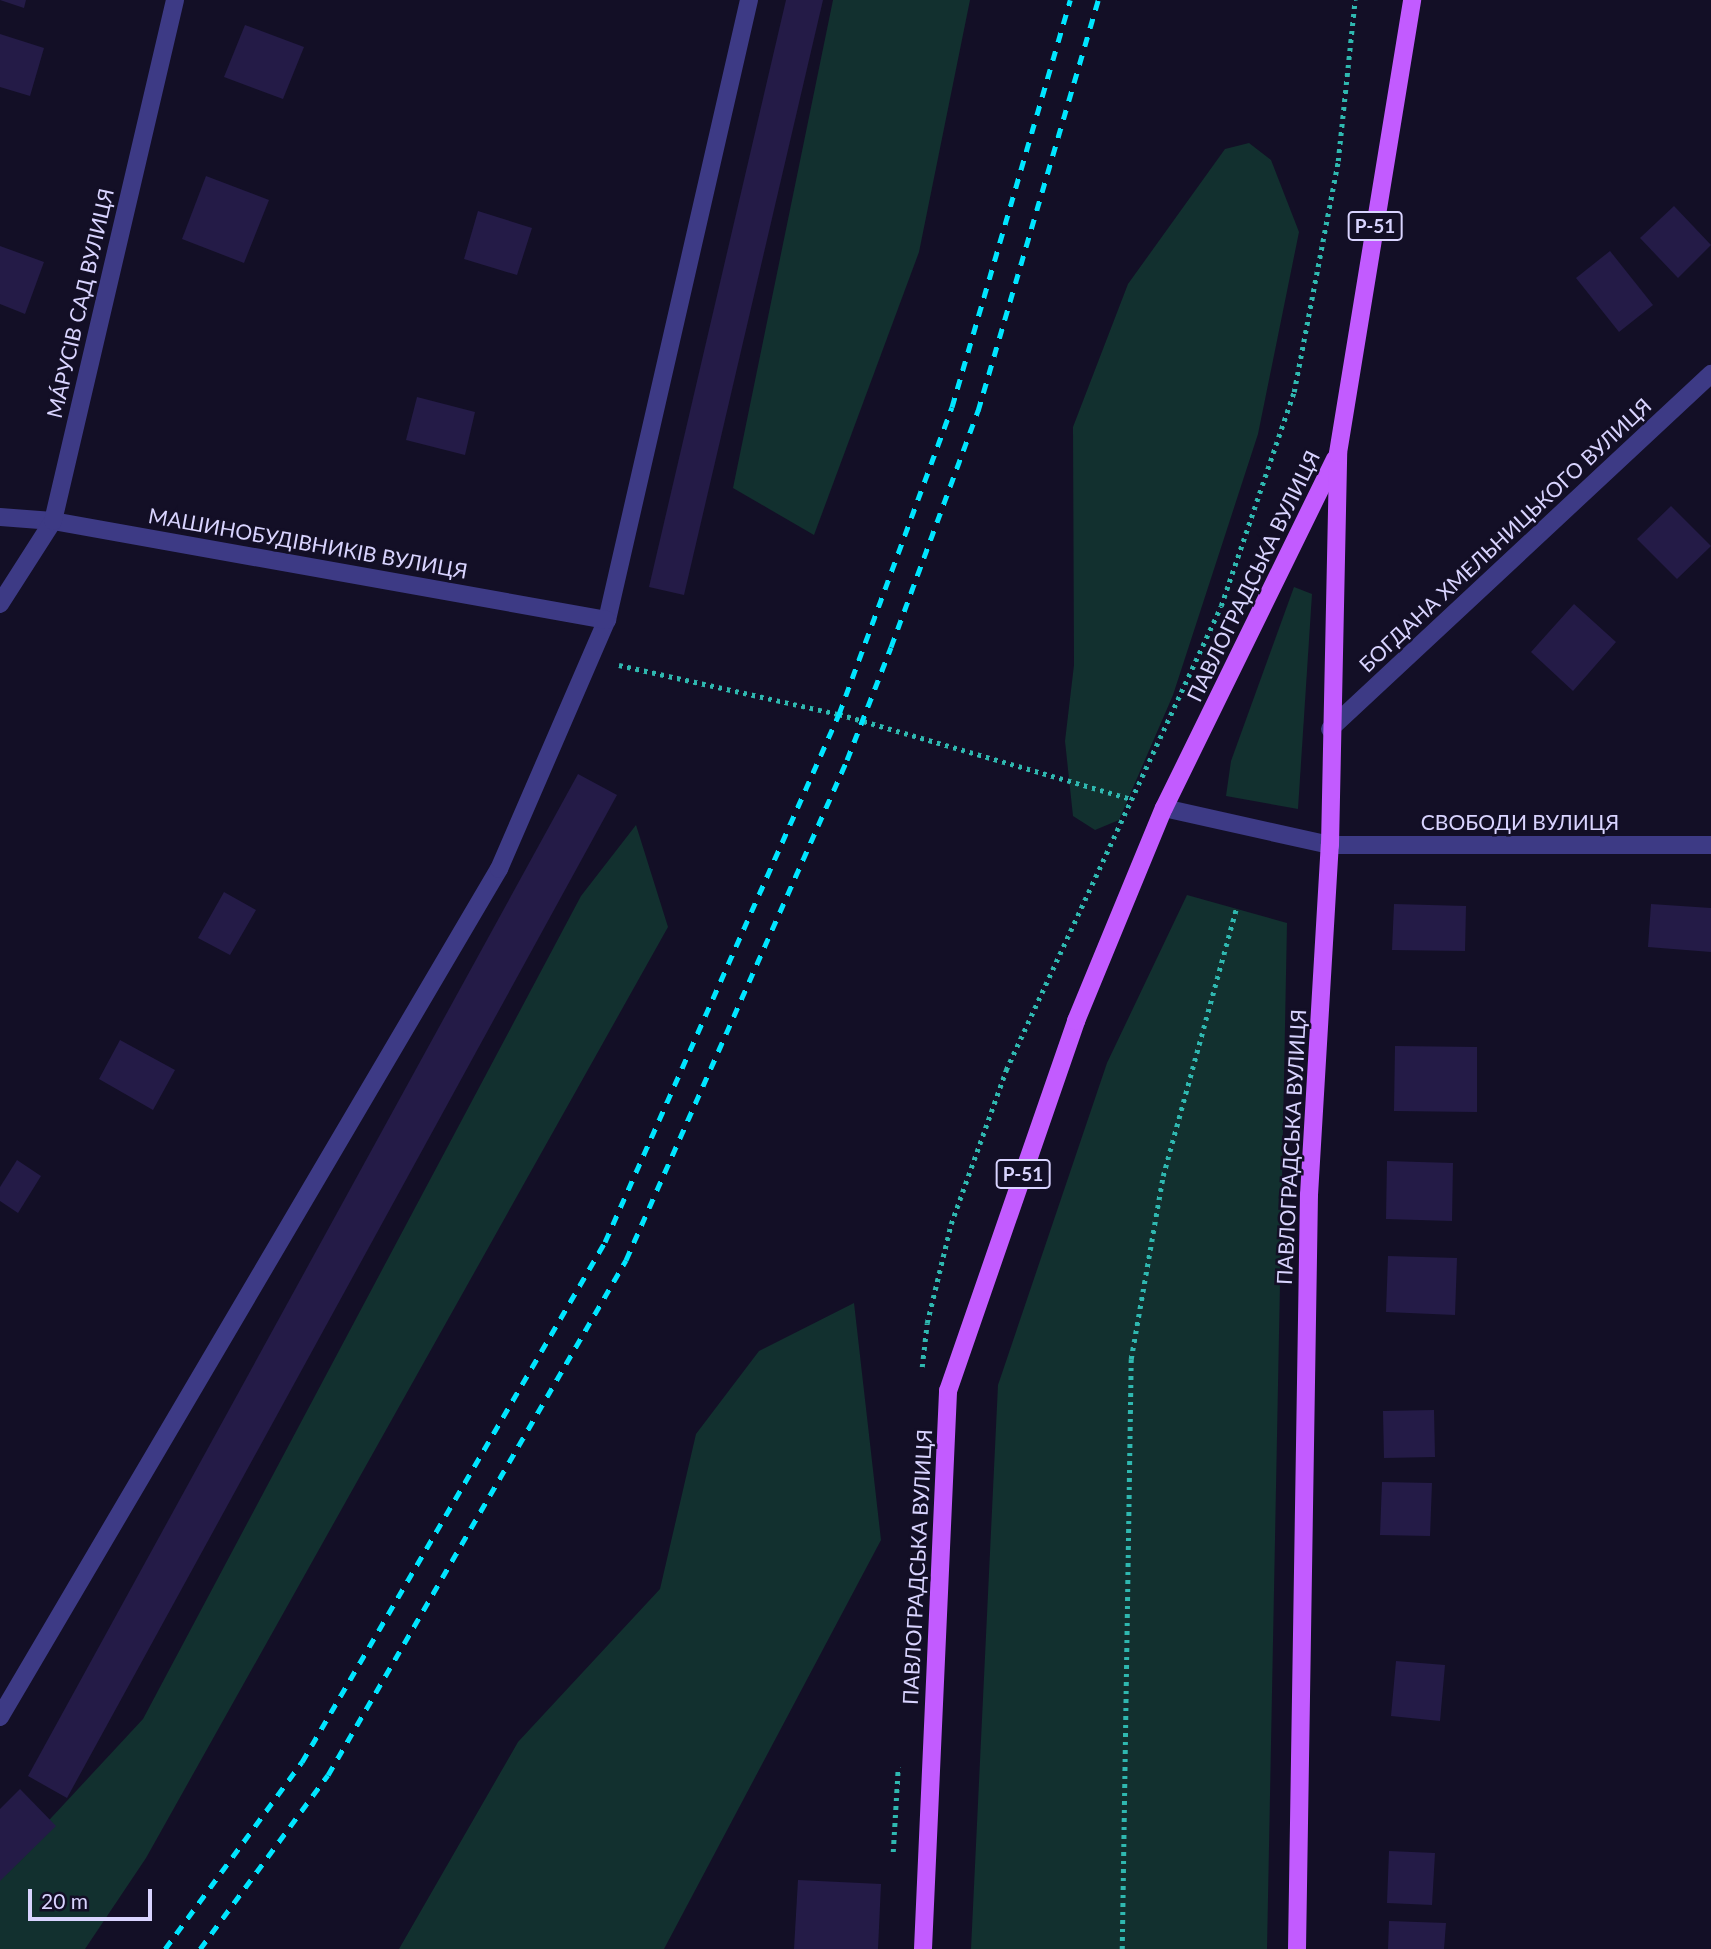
<!DOCTYPE html>
<html>
<head>
<meta charset="utf-8">
<style>
	body { margin:0 }
	#map { position:relative; width:1711px; height:1949px; overflow:hidden; background:#130f26; font-family:Lato,sans-serif }
	div>[style] { position:absolute }
	[style*='--x'] { left:calc(var(--x)*1px); top:calc(var(--y)*1px); width:calc(var(--w)*1px); rotate:calc(var(--a)*1deg) }
	.green>* { inset:0; background:#12302f }
	.building>* { inset:0; background:#241b47 }
	.path>* { height:4.5px; margin-top:-2.25px; transform-origin:0; background:repeating-linear-gradient(90deg,#2fb8b0 0 3.5px,transparent 0 8.5px) }
	.service>* { height:18px; margin:-9px; padding:0 9px; transform-origin:9px; border-radius:9px; background:#3d3a85 }
	.minor>* { height:18px; margin:-9px; padding:0 9px; transform-origin:9px; border-radius:9px; background:#3d3a85 }
	.primary>* { height:18px; margin:-9px; padding:0 9px; transform-origin:9px; border-radius:9px; background:#c25bff }
	.rail>* { height:5px; margin-top:-2.5px; transform-origin:0; background:repeating-linear-gradient(90deg,#00e5ff 0 10px,transparent 0 19px) }
	span { translate:-50% -50%; white-space:nowrap; text-align:center; line-height:1.15; -webkit-text-stroke:5px #130f26; paint-order:stroke }
	.shield-label span { padding:2px 5px; background:#130f26; border:2px solid; border-radius:5px; -webkit-text-stroke-width:0 }
	.shield-label { font-size:19px; color:#d9d4ff; font-weight:700 }
	.street-label { font-size:21px; color:#d9d4ff }
	.scale { position:absolute; left:28px; top:1889px; width:124px; height:32px; box-sizing:border-box; border:4px solid #d9d4ff; border-top:0; padding-left:9px; font-size:21px; line-height:24px; white-space:nowrap; color:#d9d4ff; -webkit-text-stroke:5px #130f26; paint-order:stroke }
</style>
</head>
<body>
<div id="map">
	<div class="green">
		<div style="clip-path:polygon(833px 0,970px 0,919px 252px,814px 535px,733px 488px)"></div>
		<div style="clip-path:polygon(1249px 143px,1271px 160px,1299px 232px,1258px 434px,1173px 695px,1119px 820px,1095px 830px,1073px 816px,1065px 741px,1074px 665px,1073px 427px,1128px 284px,1225px 149px)"></div>
		<div style="clip-path:polygon(1294px 587px,1312px 594px,1298px 809px,1226px 796px,1231px 761px)"></div>
		<div style="clip-path:polygon(636px 825px,668px 927px,146px 1858px,85px 1949px,0 1949px,0 1873px,143px 1719px,581px 896px)"></div>
		<div style="clip-path:polygon(1187px 895px,1287px 923px,1267px 1949px,971px 1949px,998px 1385px,1107px 1063px)"></div>
		<div style="clip-path:polygon(854px 1303px,881px 1540px,664px 1949px,399px 1949px,518px 1742px,660px 1589px,696px 1434px,759px 1351px)"></div>
	</div>
	<div class="building">
		<div style="clip-path:polygon(0 0,26px 0,24px 8px)"></div>
		<div style="clip-path:polygon(786px 0,823px 0,684px 595px,649px 587px)"></div>
		<div style="clip-path:polygon(245px 25px,304px 47px,283px 99px,224px 77px)"></div>
		<div style="clip-path:polygon(0 34px,44px 48px,30px 96px,0 87px)"></div>
		<div style="clip-path:polygon(206px 176px,269px 200px,244px 263px,182px 239px)"></div>
		<div style="clip-path:polygon(1674px 206px,1711px 245px,1678px 278px,1640px 238px)"></div>
		<div style="clip-path:polygon(478px 211px,532px 228px,517px 275px,464px 259px)"></div>
		<div style="clip-path:polygon(0 246px,44px 262px,25px 314px,0 304px)"></div>
		<div style="clip-path:polygon(1610px 251px,1653px 305px,1619px 332px,1576px 278px)"></div>
		<div style="clip-path:polygon(417px 397px,475px 412px,465px 455px,406px 440px)"></div>
		<div style="clip-path:polygon(1671px 506px,1711px 546px,1677px 579px,1637px 539px)"></div>
		<div style="clip-path:polygon(1574px 604px,1616px 642px,1573px 691px,1531px 652px)"></div>
		<div style="clip-path:polygon(578px 774px,617px 795px,67px 1798px,28px 1776px)"></div>
		<div style="clip-path:polygon(224px 892px,256px 910px,230px 955px,198px 938px)"></div>
		<div style="clip-path:polygon(1394px 904px,1466px 906px,1465px 951px,1392px 950px)"></div>
		<div style="clip-path:polygon(1651px 904px,1711px 908px,1711px 952px,1648px 947px)"></div>
		<div style="clip-path:polygon(120px 1040px,175px 1070px,153px 1110px,99px 1079px)"></div>
		<div style="clip-path:polygon(1395px 1046px,1477px 1047px,1477px 1112px,1394px 1111px)"></div>
		<div style="clip-path:polygon(17px 1160px,41px 1176px,18px 1213px,0 1201px,0 1187px)"></div>
		<div style="clip-path:polygon(1387px 1161px,1453px 1163px,1452px 1221px,1386px 1219px)"></div>
		<div style="clip-path:polygon(1388px 1256px,1457px 1258px,1455px 1315px,1386px 1312px)"></div>
		<div style="clip-path:polygon(1434px 1410px,1435px 1457px,1384px 1458px,1383px 1411px)"></div>
		<div style="clip-path:polygon(1382px 1482px,1432px 1483px,1430px 1536px,1380px 1535px)"></div>
		<div style="clip-path:polygon(1396px 1661px,1445px 1665px,1440px 1721px,1391px 1716px)"></div>
		<div style="clip-path:polygon(20px 1789px,56px 1826px,0 1881px,0 1809px)"></div>
		<div style="clip-path:polygon(1389px 1851px,1435px 1853px,1432px 1905px,1387px 1903px)"></div>
		<div style="clip-path:polygon(798px 1880px,881px 1884px,878px 1949px,794px 1949px)"></div>
		<div style="clip-path:polygon(1389px 1921px,1446px 1923px,1444px 1949px,1388px 1949px)"></div>
	</div>
	<div class="path">
		<div style="--x:619;--y:665;--w:225;--a:12.6"></div>
		<div style="--x:839;--y:714;--w:304;--a:16.2"></div>
		<div style="--x:922;--y:1367;--w:44;--a:-83.5"></div>
		<div style="--x:927;--y:1323;--w:102;--a:-76.4"></div>
		<div style="--x:951;--y:1224;--w:164;--a:-70.3"></div>
		<div style="--x:1006;--y:1070;--w:511;--a:-65.14"></div>
		<div style="--x:1221;--y:606;--w:226;--a:-71.2"></div>
		<div style="--x:1294;--y:392;--w:235;--a:-79.2"></div>
		<div style="--x:1338;--y:161;--w:162;--a:-84"></div>
		<div style="--x:893;--y:1852;--w:85;--a:-86.6"></div>
		<div style="--x:1122;--y:1949;--w:590;--a:-89.13"></div>
		<div style="--x:1131;--y:1359;--w:186;--a:-80.1"></div>
		<div style="--x:1163;--y:1176;--w:277;--a:-74.7"></div>
	</div>
	<div class="service">
		<div style="--x:0;--y:1717;--w:984;--a:-59.53"></div>
		<div style="--x:499;--y:869;--w:271;--a:-66.6"></div>
		<div style="--x:607;--y:620;--w:636;--a:-77.1"></div>
	</div>
	<div class="minor">
		<div style="--x:0;--y:517;--w:53;--a:4.3"></div>
		<div style="--x:53;--y:521;--w:563;--a:10.13"></div>
		<div style="--x:0;--y:604;--w:98;--a:-57.4"></div>
		<div style="--x:53;--y:521;--w:535;--a:-76.82"></div>
		<div style="--x:1330;--y:729;--w:521;--a:-42.98"></div>
		<div style="--x:1164;--y:808;--w:170;--a:12.6"></div>
		<div style="--x:1330;--y:845;--w:381;--a:0"></div>
	</div>
	<div class="primary">
		<div style="--x:923;--y:1949;--w:559;--a:-87.43"></div>
		<div style="--x:948;--y:1391;--w:392;--a:-70.9"></div>
		<div style="--x:1076;--y:1021;--w:230;--a:-67.6"></div>
		<div style="--x:1164;--y:808;--w:389;--a:-63.9"></div>
		<div style="--x:1297;--y:1949;--w:754;--a:-89.09"></div>
		<div style="--x:1309;--y:1195;--w:351;--a:-86.6"></div>
		<div style="--x:1330;--y:845;--w:392;--a:-88.8"></div>
		<div style="--x:1338;--y:453;--w:459;--a:-80.7"></div>
	</div>
	<div class="rail">
		<div style="--x:165;--y:1949;--w:232;--a:-53.8"></div>
		<div style="--x:302;--y:1762;--w:602;--a:-59.77"></div>
		<div style="--x:605;--y:1242;--w:578;--a:-66.1"></div>
		<div style="--x:839;--y:714;--w:327;--a:-69.8"></div>
		<div style="--x:952;--y:407;--w:424;--a:-73.8"></div>
		<div style="--x:200;--y:1949;--w:216;--a:-53.7"></div>
		<div style="--x:328;--y:1775;--w:595;--a:-59.94"></div>
		<div style="--x:626;--y:1260;--w:547;--a:-66.15"></div>
		<div style="--x:847;--y:760;--w:121;--a:-68.7"></div>
		<div style="--x:891;--y:647;--w:252;--a:-69.8"></div>
		<div style="--x:978;--y:411;--w:428;--a:-73.7"></div>
	</div>
	<div class="shield-label">
		<span style="left:1375px;top:226px">Р-51</span>
		<span style="left:1023px;top:1174px">Р-51</span>
	</div>
	<div class="street-label">
		<span style="left:80px;top:303px;rotate:-77deg">МÁРУСІВ САД ВУЛИЦЯ</span>
		<span style="left:1505px;top:535px;rotate:-43deg">БОГДАНА ХМЕЛЬНИЦЬКОГО ВУЛИЦЯ</span>
		<span style="left:308px;top:543px;rotate:10deg">МАШИНОБУДІВНИКІВ ВУЛИЦЯ</span>
		<span style="left:1253px;top:576px;rotate:-64deg">ПАВЛОГРАДСЬКА ВУЛИЦЯ</span>
		<span style="left:1520px;top:822px">СВОБОДИ ВУЛИЦЯ</span>
		<span style="left:1291px;top:1147px;rotate:-87deg">ПАВЛОГРАДСЬКА ВУЛИЦЯ</span>
		<span style="left:917px;top:1567px;rotate:-87deg">ПАВЛОГРАДСЬКА ВУЛИЦЯ</span>
	</div>
	<div class="scale">20 m</div>
</div>
</body>
</html>
